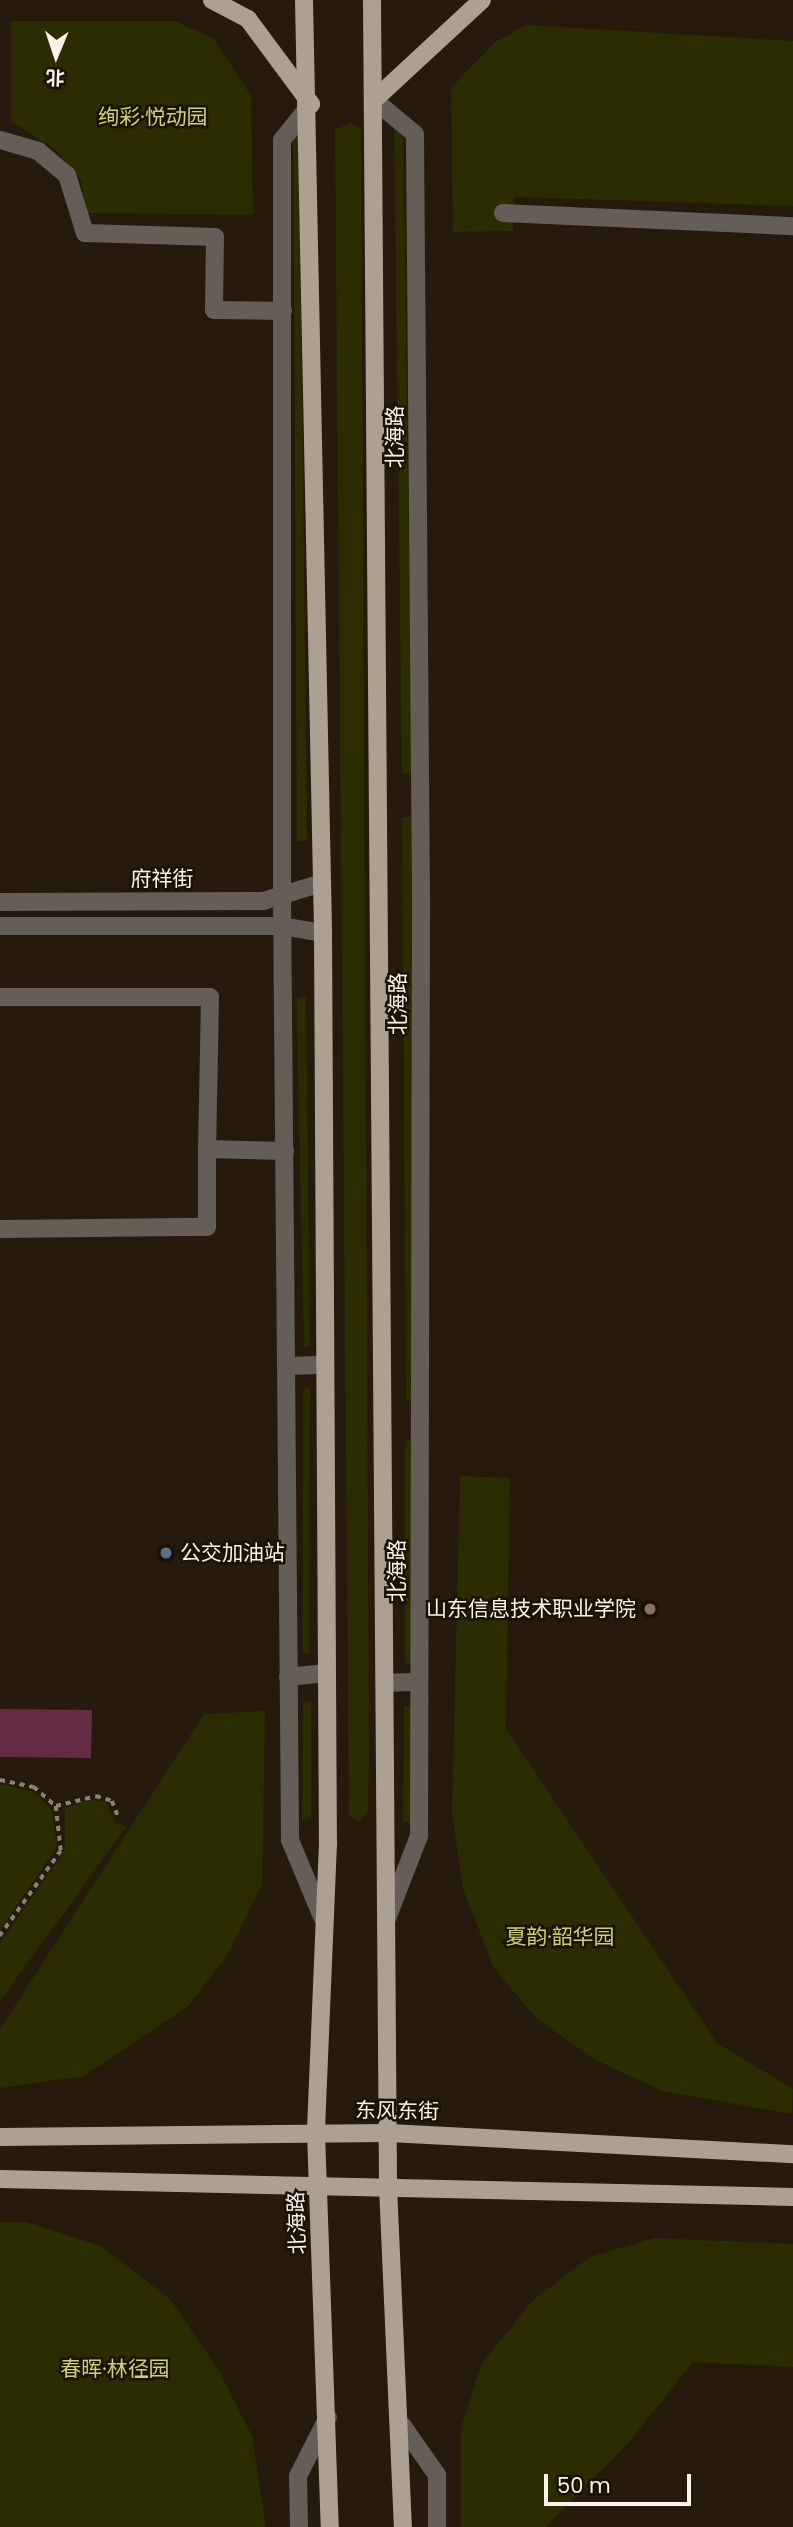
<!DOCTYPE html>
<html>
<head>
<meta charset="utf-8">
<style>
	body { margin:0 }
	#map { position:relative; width:793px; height:2527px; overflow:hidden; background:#251a0c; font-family:Poppins,"Noto Sans SC",sans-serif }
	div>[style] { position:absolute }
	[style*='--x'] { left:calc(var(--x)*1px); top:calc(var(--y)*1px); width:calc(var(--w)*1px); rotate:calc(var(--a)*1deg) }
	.green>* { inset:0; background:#2b2d00 }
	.building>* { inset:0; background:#662b44 }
	.path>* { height:3.5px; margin-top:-1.75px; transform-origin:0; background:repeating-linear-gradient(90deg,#8a8175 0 5px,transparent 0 10px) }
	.minor>* { height:18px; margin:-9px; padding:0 9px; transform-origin:9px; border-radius:9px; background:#645e57 }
	.major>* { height:18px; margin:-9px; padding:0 9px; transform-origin:9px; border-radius:9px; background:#aca092 }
	.dots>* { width:19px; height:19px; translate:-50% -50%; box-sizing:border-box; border:4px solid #1b1104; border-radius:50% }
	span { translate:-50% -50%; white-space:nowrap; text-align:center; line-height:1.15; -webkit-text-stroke:5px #1b1104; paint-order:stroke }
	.park-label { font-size:21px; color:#cad373 }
	.street-label { font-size:21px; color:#faf3e9 }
	.poi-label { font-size:21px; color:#faf3e9 }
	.left { translate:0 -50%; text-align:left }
	.right { translate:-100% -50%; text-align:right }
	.north { position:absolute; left:21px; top:21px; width:70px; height:70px; -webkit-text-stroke:5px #1b1104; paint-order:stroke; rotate:182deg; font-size:19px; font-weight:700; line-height:28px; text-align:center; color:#faf3e9 }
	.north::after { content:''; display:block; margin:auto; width:24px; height:32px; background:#faf3e9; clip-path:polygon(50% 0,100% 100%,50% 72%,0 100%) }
	.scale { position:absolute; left:544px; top:2474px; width:147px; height:32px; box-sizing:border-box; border:4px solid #faf3e9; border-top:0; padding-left:9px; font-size:21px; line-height:24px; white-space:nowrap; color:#faf3e9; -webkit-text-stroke:5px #1b1104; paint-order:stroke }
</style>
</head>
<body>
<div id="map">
	<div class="green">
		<div style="clip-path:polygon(11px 21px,175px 21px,214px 39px,251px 96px,253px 215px,87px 213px,81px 180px,55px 149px,11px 121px)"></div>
		<div style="clip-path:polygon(526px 25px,793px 41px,793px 206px,514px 197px,513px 231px,453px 232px,451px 88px,494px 43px)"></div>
		<div style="clip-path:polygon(299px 119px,307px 840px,297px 842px,293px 120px)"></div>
		<div style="clip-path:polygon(350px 123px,361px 128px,369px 1759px,368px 1812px,359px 1822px,349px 1815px,335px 130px)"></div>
		<div style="clip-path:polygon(394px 123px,403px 123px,412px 773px,402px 774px)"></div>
		<div style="clip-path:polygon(402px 817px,411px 817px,414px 1401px,406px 1401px)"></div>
		<div style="clip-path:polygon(306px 997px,310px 1346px,304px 1346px,298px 1073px,297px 998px)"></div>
		<div style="clip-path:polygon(310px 1387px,309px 1653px,303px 1653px,303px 1389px)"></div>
		<div style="clip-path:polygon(414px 1439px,414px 1664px,405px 1663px,405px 1441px)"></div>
		<div style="clip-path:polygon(460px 1476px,510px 1478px,506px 1729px,717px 2043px,793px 2089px,792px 2114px,662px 2091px,594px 2059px,536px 2018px,494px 1968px,463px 1889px,452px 1813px)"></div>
		<div style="clip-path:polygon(311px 1701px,311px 1819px,302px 1820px,303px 1702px)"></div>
		<div style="clip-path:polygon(404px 1706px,413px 1706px,413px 1823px,403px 1822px)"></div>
		<div style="clip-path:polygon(265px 1711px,262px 1885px,226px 1958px,187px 2007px,84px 2076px,0 2088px,0 2029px,204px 1714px)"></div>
		<div style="clip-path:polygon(0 1784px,35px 1792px,52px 1811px,57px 1847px,0 1930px)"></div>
		<div style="clip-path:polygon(90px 1799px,106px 1802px,115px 1822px,127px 1826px,0 2001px,0 1943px,65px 1850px,65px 1808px)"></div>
		<div style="clip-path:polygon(0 2222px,26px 2222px,101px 2246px,170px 2299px,219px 2371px,252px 2436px,266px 2527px,0 2527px)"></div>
		<div style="clip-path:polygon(654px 2238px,793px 2244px,793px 2367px,693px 2362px,629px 2442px,546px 2527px,461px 2527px,461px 2428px,481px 2365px,532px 2301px,590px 2257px)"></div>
	</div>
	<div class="building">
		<div style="clip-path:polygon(0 1709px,92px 1710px,91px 1758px,0 1757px)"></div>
	</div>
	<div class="path">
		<div style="--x:0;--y:1780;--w:35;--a:12"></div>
		<div style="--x:34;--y:1787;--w:29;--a:41"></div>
		<div style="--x:56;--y:1806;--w:45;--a:83.7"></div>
		<div style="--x:61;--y:1851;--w:105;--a:125.7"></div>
		<div style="--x:56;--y:1806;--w:41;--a:-14"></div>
		<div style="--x:96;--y:1796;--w:17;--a:17"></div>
		<div style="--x:112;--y:1801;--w:19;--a:69"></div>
	</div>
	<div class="minor">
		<div style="--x:374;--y:100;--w:53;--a:39.7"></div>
		<div style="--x:415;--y:134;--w:768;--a:89.55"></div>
		<div style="--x:421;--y:902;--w:934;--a:90.12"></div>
		<div style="--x:419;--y:1836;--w:91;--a:111.2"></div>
		<div style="--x:311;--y:104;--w:46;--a:128.9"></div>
		<div style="--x:282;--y:140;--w:757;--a:90"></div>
		<div style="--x:282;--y:897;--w:943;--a:89.51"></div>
		<div style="--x:290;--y:1840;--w:83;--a:67.4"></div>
		<div style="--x:0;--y:140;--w:40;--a:16"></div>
		<div style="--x:38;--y:151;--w:38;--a:40"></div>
		<div style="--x:67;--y:175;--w:61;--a:72.8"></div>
		<div style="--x:85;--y:233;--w:130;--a:1.8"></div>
		<div style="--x:215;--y:237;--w:73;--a:90.8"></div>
		<div style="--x:214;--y:310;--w:69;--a:0.8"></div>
		<div style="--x:503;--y:213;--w:290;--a:2.6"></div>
		<div style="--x:0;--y:902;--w:263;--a:-0.2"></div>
		<div style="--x:263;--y:901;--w:62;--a:-17"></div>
		<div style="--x:0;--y:926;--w:282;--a:0"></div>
		<div style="--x:282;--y:926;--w:42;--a:9.7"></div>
		<div style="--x:0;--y:997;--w:210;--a:0"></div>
		<div style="--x:210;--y:997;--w:152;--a:91.1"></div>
		<div style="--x:207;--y:1149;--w:78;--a:1.5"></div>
		<div style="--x:0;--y:1229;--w:207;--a:-0.6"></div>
		<div style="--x:207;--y:1227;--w:78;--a:-90"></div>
		<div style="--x:288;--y:1366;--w:37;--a:-2"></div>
		<div style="--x:288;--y:1677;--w:38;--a:-6"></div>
		<div style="--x:385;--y:1683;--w:34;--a:-2"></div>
		<div style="--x:402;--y:2425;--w:61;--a:55"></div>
		<div style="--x:437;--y:2475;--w:52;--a:90"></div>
		<div style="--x:299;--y:2527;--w:51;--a:-91.1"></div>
		<div style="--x:298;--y:2476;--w:66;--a:-63"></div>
	</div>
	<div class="major">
		<div style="--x:212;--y:0;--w:41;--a:27.8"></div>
		<div style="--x:248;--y:19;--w:106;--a:53.5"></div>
		<div style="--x:304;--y:0;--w:933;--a:88.83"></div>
		<div style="--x:323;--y:933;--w:910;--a:89.69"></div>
		<div style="--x:328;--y:1843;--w:290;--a:92.4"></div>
		<div style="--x:316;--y:2133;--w:394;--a:88"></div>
		<div style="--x:372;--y:0;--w:2186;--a:89.58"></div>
		<div style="--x:388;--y:2186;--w:341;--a:87.5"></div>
		<div style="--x:374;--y:100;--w:147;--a:-42.8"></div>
		<div style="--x:0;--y:2137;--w:389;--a:-0.6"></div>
		<div style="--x:389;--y:2133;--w:405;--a:3"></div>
		<div style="--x:0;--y:2179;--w:793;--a:1.3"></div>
	</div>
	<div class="dots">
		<div style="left:166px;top:1553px;background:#5c6f8a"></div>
		<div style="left:650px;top:1609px;background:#8d6e63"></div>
	</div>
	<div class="park-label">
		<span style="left:153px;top:117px">绚彩·悦动园</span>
		<span style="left:560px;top:1937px">夏韵·韶华园</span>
		<span style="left:115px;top:2369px">春晖·林径园</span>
	</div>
	<div class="street-label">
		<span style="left:395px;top:437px;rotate:-90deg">北海路</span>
		<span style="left:162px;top:879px">府祥街</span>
		<span style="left:398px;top:1004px;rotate:-90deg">北海路</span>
		<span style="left:397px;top:1571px;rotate:-90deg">北海路</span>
		<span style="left:397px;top:2111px;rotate:1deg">东风东街</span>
		<span style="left:297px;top:2223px;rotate:-92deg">北海路</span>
	</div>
	<div class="poi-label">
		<span class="left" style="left:180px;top:1553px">公交加油站</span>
		<span class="right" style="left:636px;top:1609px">山东信息技术职业学院</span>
	</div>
	<div class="north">北</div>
	<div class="scale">50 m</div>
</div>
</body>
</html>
